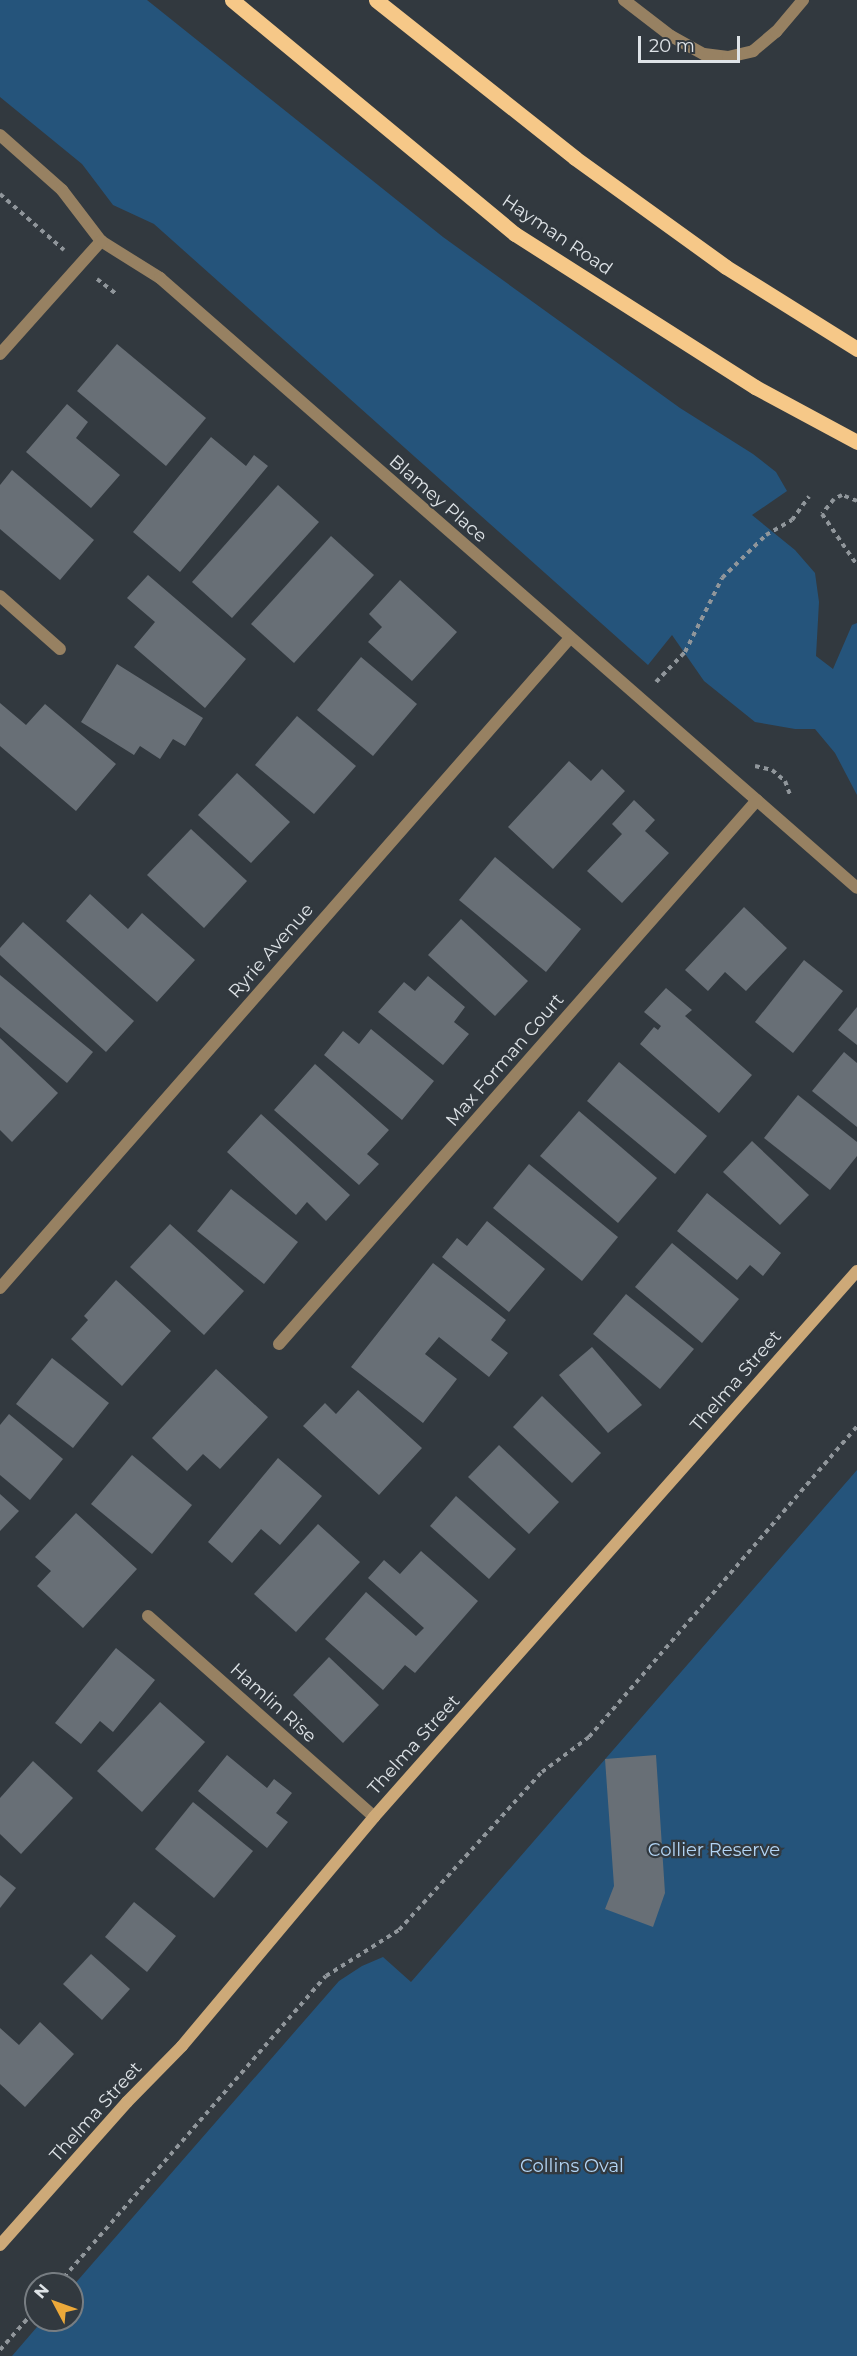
<!DOCTYPE html>
<html>
<head>
<meta charset="utf-8">
<style>
	body { margin:0 }
	#map { position:relative; width:857px; height:2356px; overflow:hidden; background:#32393f; font-family:Montserrat,sans-serif }
	div>[style] { position:absolute }
	[style*='--x'] { left:calc(var(--x)*1px); top:calc(var(--y)*1px); width:calc(var(--w)*1px); rotate:calc(var(--a)*1deg) }
	.green>* { inset:0; background:#25547b }
	.building>* { inset:0; background:#686f76 }
	.path>* { height:4px; margin-top:-2px; transform-origin:0; background:repeating-linear-gradient(90deg,#90969b 0 4.5px,transparent 0 9px) }
	.minor>* { height:12px; margin:-6px; padding:0 6px; transform-origin:6px; border-radius:6px; background:#978162 }
	.secondary>* { height:12px; margin:-6px; padding:0 6px; transform-origin:6px; border-radius:6px; background:#cda978 }
	.primary>* { height:15px; margin:-7.5px; padding:0 7.5px; transform-origin:7.5px; border-radius:7.5px; background:#f6c888 }
	span { translate:-50% -50%; white-space:nowrap; text-align:center; line-height:1.15; -webkit-text-stroke:4.5px #32393f; paint-order:stroke }
	.street-label { font-size:18px; color:#dee3e7 }
	.park-label { font-size:18px; color:#b3d5f5 }
	.north { position:absolute; left:24px; top:2272px; width:60px; height:60px; box-sizing:border-box; background:#32393f; border:2px solid #777d82; border-radius:50%; rotate:311deg; font-size:16px; font-weight:700; line-height:24px; text-align:center; color:#dee3e7 }
	.north::after { content:''; display:block; margin:auto; width:21px; height:27px; background:#eca93a; clip-path:polygon(50% 0,100% 100%,50% 72%,0 100%) }
	.scale { position:absolute; left:638px; top:36px; width:102px; height:27px; box-sizing:border-box; border:3px solid #dee3e7; border-top:0; padding-left:8px; font-size:18px; line-height:21px; white-space:nowrap; color:#dee3e7; -webkit-text-stroke:4px #32393f; paint-order:stroke }
</style>
</head>
<body>
<div id="map">
	<div class="green">
		<div style="clip-path:polygon(0 0,147px 0,443px 237px,680px 408px,753px 454px,776px 472px,787px 491px,752px 515px,795px 550px,815px 573px,819px 602px,816px 656px,833px 669px,852px 625px,857px 623px,857px 795px,835px 753px,815px 729px,795px 729px,755px 722px,704px 681px,672px 635px,648px 665px,154px 224px,113px 205px,82px 164px,0 97px)"></div>
		<div style="clip-path:polygon(857px 1470px,857px 2356px,12px 2356px,43px 2320px,72px 2320px,72px 2287px,339px 1981px,362px 1966px,383px 1957px,411px 1982px)"></div>
	</div>
	<div class="building">
		<div style="clip-path:polygon(117px 344px,206px 418px,166px 466px,77px 391px)"></div>
		<div style="clip-path:polygon(67px 404px,88px 422px,76px 438px,120px 475px,91px 508px,26px 452px)"></div>
		<div style="clip-path:polygon(211px 437px,246px 466px,254px 455px,268px 466px,180px 572px,133px 532px)"></div>
		<div style="clip-path:polygon(12px 470px,94px 540px,60px 580px,0 529px,0 485px)"></div>
		<div style="clip-path:polygon(278px 485px,319px 522px,232px 618px,192px 582px)"></div>
		<div style="clip-path:polygon(331px 536px,374px 575px,294px 663px,251px 624px)"></div>
		<div style="clip-path:polygon(148px 575px,246px 659px,205px 708px,134px 647px,155px 622px,127px 598px)"></div>
		<div style="clip-path:polygon(400px 580px,457px 632px,412px 681px,368px 642px,382px 627px,369px 614px)"></div>
		<div style="clip-path:polygon(361px 657px,417px 704px,373px 756px,317px 710px)"></div>
		<div style="clip-path:polygon(117px 664px,203px 718px,185px 746px,173px 739px,160px 759px,140px 746px,134px 755px,81px 722px)"></div>
		<div style="clip-path:polygon(0 703px,26px 725px,45px 704px,116px 764px,76px 811px,0 746px)"></div>
		<div style="clip-path:polygon(297px 716px,356px 766px,314px 814px,255px 765px)"></div>
		<div style="clip-path:polygon(569px 761px,591px 781px,602px 769px,625px 791px,553px 869px,508px 827px)"></div>
		<div style="clip-path:polygon(237px 773px,290px 822px,251px 863px,198px 815px)"></div>
		<div style="clip-path:polygon(634px 800px,655px 820px,645px 831px,669px 853px,622px 903px,587px 871px,622px 834px,612px 824px)"></div>
		<div style="clip-path:polygon(191px 829px,247px 881px,204px 928px,147px 875px)"></div>
		<div style="clip-path:polygon(495px 857px,581px 929px,546px 972px,459px 900px)"></div>
		<div style="clip-path:polygon(90px 894px,128px 929px,142px 913px,195px 960px,157px 1002px,66px 921px)"></div>
		<div style="clip-path:polygon(744px 907px,787px 948px,746px 991px,725px 972px,708px 991px,685px 970px)"></div>
		<div style="clip-path:polygon(461px 919px,528px 981px,495px 1016px,428px 955px)"></div>
		<div style="clip-path:polygon(23px 922px,134px 1021px,106px 1052px,0 955px,0 948px)"></div>
		<div style="clip-path:polygon(804px 960px,843px 991px,793px 1053px,755px 1022px)"></div>
		<div style="clip-path:polygon(0 975px,93px 1052px,67px 1083px,0 1027px)"></div>
		<div style="clip-path:polygon(428px 976px,465px 1007px,454px 1022px,469px 1034px,443px 1065px,378px 1012px,404px 982px,415px 991px)"></div>
		<div style="clip-path:polygon(666px 988px,692px 1010px,685px 1016px,752px 1075px,719px 1113px,640px 1044px,654px 1027px,658px 1030px,661px 1026px,644px 1012px)"></div>
		<div style="clip-path:polygon(857px 1007px,857px 1045px,838px 1030px)"></div>
		<div style="clip-path:polygon(371px 1029px,434px 1081px,402px 1120px,324px 1055px,343px 1031px,359px 1044px)"></div>
		<div style="clip-path:polygon(0 1038px,58px 1093px,12px 1142px,0 1130px)"></div>
		<div style="clip-path:polygon(844px 1052px,857px 1063px,857px 1127px,812px 1091px)"></div>
		<div style="clip-path:polygon(619px 1062px,707px 1136px,675px 1174px,587px 1101px)"></div>
		<div style="clip-path:polygon(315px 1064px,389px 1130px,367px 1154px,379px 1164px,359px 1185px,274px 1110px)"></div>
		<div style="clip-path:polygon(798px 1095px,857px 1142px,857px 1156px,830px 1190px,764px 1138px)"></div>
		<div style="clip-path:polygon(579px 1111px,657px 1178px,618px 1223px,540px 1156px)"></div>
		<div style="clip-path:polygon(261px 1114px,350px 1195px,326px 1221px,307px 1202px,296px 1215px,227px 1152px)"></div>
		<div style="clip-path:polygon(752px 1141px,809px 1195px,780px 1225px,723px 1172px)"></div>
		<div style="clip-path:polygon(529px 1164px,618px 1237px,582px 1281px,493px 1208px)"></div>
		<div style="clip-path:polygon(231px 1189px,298px 1242px,264px 1284px,197px 1231px)"></div>
		<div style="clip-path:polygon(707px 1193px,781px 1253px,763px 1276px,750px 1265px,737px 1280px,677px 1231px)"></div>
		<div style="clip-path:polygon(487px 1221px,545px 1269px,509px 1312px,442px 1257px,457px 1238px,467px 1246px)"></div>
		<div style="clip-path:polygon(170px 1224px,244px 1291px,204px 1335px,130px 1267px)"></div>
		<div style="clip-path:polygon(672px 1243px,739px 1299px,702px 1343px,635px 1287px)"></div>
		<div style="clip-path:polygon(433px 1263px,506px 1320px,491px 1340px,508px 1353px,489px 1377px,439px 1337px,425px 1354px,457px 1379px,423px 1423px,351px 1367px)"></div>
		<div style="clip-path:polygon(116px 1280px,171px 1331px,122px 1386px,71px 1339px,88px 1320px,84px 1316px)"></div>
		<div style="clip-path:polygon(626px 1294px,694px 1349px,660px 1389px,593px 1334px)"></div>
		<div style="clip-path:polygon(592px 1347px,642px 1405px,608px 1433px,559px 1375px)"></div>
		<div style="clip-path:polygon(52px 1358px,109px 1403px,73px 1448px,16px 1404px)"></div>
		<div style="clip-path:polygon(216px 1369px,268px 1417px,220px 1469px,203px 1454px,187px 1471px,152px 1438px)"></div>
		<div style="clip-path:polygon(358px 1390px,422px 1448px,379px 1495px,303px 1426px,325px 1403px,336px 1414px)"></div>
		<div style="clip-path:polygon(542px 1396px,601px 1453px,572px 1483px,513px 1427px)"></div>
		<div style="clip-path:polygon(9px 1414px,63px 1459px,30px 1500px,0 1475px,0 1425px)"></div>
		<div style="clip-path:polygon(499px 1445px,559px 1502px,529px 1534px,468px 1477px)"></div>
		<div style="clip-path:polygon(132px 1455px,192px 1505px,152px 1554px,91px 1504px)"></div>
		<div style="clip-path:polygon(278px 1458px,322px 1496px,280px 1545px,261px 1529px,232px 1563px,208px 1542px)"></div>
		<div style="clip-path:polygon(0 1494px,19px 1511px,0 1531px)"></div>
		<div style="clip-path:polygon(456px 1496px,516px 1549px,489px 1579px,430px 1526px)"></div>
		<div style="clip-path:polygon(76px 1513px,137px 1569px,83px 1628px,37px 1586px,51px 1571px,35px 1557px)"></div>
		<div style="clip-path:polygon(318px 1524px,360px 1562px,296px 1632px,254px 1594px)"></div>
		<div style="clip-path:polygon(421px 1551px,478px 1601px,415px 1673px,405px 1665px,383px 1690px,325px 1639px,366px 1592px,416px 1636px,424px 1628px,368px 1578px,384px 1560px,400px 1574px)"></div>
		<div style="clip-path:polygon(116px 1648px,155px 1680px,113px 1732px,100px 1721px,81px 1744px,55px 1723px)"></div>
		<div style="clip-path:polygon(329px 1657px,379px 1705px,343px 1743px,293px 1695px)"></div>
		<div style="clip-path:polygon(160px 1702px,205px 1742px,142px 1812px,97px 1771px)"></div>
		<div style="clip-path:polygon(227px 1755px,267px 1788px,274px 1779px,292px 1793px,276px 1813px,288px 1822px,267px 1848px,198px 1791px)"></div>
		<div style="clip-path:polygon(656px 1755px,665px 1893px,653px 1927px,605px 1909px,614px 1886px,605px 1759px)"></div>
		<div style="clip-path:polygon(33px 1761px,73px 1798px,21px 1854px,0 1834px,0 1798px)"></div>
		<div style="clip-path:polygon(193px 1802px,253px 1851px,214px 1898px,155px 1849px)"></div>
		<div style="clip-path:polygon(0 1875px,16px 1888px,0 1908px)"></div>
		<div style="clip-path:polygon(134px 1902px,176px 1936px,147px 1972px,105px 1937px)"></div>
		<div style="clip-path:polygon(91px 1954px,130px 1989px,102px 2020px,63px 1984px)"></div>
		<div style="clip-path:polygon(40px 2022px,74px 2054px,25px 2107px,0 2084px,0 2028px,19px 2045px)"></div>
	</div>
	<div class="path">
		<div style="--x:0;--y:194;--w:85;--a:41.2"></div>
		<div style="--x:97;--y:279;--w:23;--a:38"></div>
		<div style="--x:857;--y:501;--w:16;--a:-158"></div>
		<div style="--x:842;--y:495;--w:9;--a:153"></div>
		<div style="--x:834;--y:499;--w:19;--a:129"></div>
		<div style="--x:822;--y:514;--w:62;--a:55.5"></div>
		<div style="--x:656;--y:682;--w:42;--a:-46"></div>
		<div style="--x:685;--y:652;--w:83;--a:-63.4"></div>
		<div style="--x:722;--y:578;--w:62;--a:-44.3"></div>
		<div style="--x:766;--y:535;--w:30;--a:-30"></div>
		<div style="--x:792;--y:520;--w:29;--a:-54"></div>
		<div style="--x:755;--y:766;--w:17;--a:13"></div>
		<div style="--x:772;--y:770;--w:17;--a:40"></div>
		<div style="--x:785;--y:781;--w:15;--a:70"></div>
		<div style="--x:58;--y:2284;--w:408;--a:-49"></div>
		<div style="--x:326;--y:1976;--w:86;--a:-32.2"></div>
		<div style="--x:399;--y:1930;--w:213;--a:-47.9"></div>
		<div style="--x:542;--y:1772;--w:59;--a:-36.7"></div>
		<div style="--x:589;--y:1737;--w:410;--a:-49.2"></div>
		<div style="--x:0;--y:2350;--w:55;--a:-48.7"></div>
	</div>
	<div class="minor">
		<div style="--x:624;--y:0;--w:59;--a:37.5"></div>
		<div style="--x:671;--y:36;--w:38;--a:29"></div>
		<div style="--x:704;--y:54;--w:24;--a:7"></div>
		<div style="--x:728;--y:57;--w:26;--a:-13"></div>
		<div style="--x:753;--y:51;--w:30;--a:-40"></div>
		<div style="--x:776;--y:32;--w:42;--a:-49.8"></div>
		<div style="--x:0;--y:135;--w:83;--a:41.6"></div>
		<div style="--x:62;--y:190;--w:64;--a:52.6"></div>
		<div style="--x:101;--y:241;--w:70;--a:32.1"></div>
		<div style="--x:160;--y:278;--w:926;--a:41.19"></div>
		<div style="--x:0;--y:354;--w:152;--a:-48.2"></div>
		<div style="--x:0;--y:596;--w:80;--a:41.5"></div>
		<div style="--x:0;--y:1288;--w:865;--a:-48.75"></div>
		<div style="--x:279;--y:1344;--w:724;--a:-48.69"></div>
		<div style="--x:148;--y:1616;--w:302;--a:41.6"></div>
	</div>
	<div class="secondary">
		<div style="--x:0;--y:2245;--w:191;--a:-48.4"></div>
		<div style="--x:127;--y:2102;--w:78;--a:-45.5"></div>
		<div style="--x:182;--y:2046;--w:299;--a:-50"></div>
		<div style="--x:374;--y:1817;--w:729;--a:-48.5"></div>
	</div>
	<div class="primary">
		<div style="--x:232;--y:0;--w:367;--a:39.6"></div>
		<div style="--x:515;--y:234;--w:285;--a:32.5"></div>
		<div style="--x:755;--y:387;--w:116;--a:28.3"></div>
		<div style="--x:376;--y:0;--w:254;--a:38.4"></div>
		<div style="--x:575;--y:158;--w:186;--a:35.8"></div>
		<div style="--x:726;--y:267;--w:155;--a:32"></div>
	</div>
	<div class="street-label">
		<span style="left:557px;top:235px;rotate:34deg">Hayman Road</span>
		<span style="left:438px;top:499px;rotate:41deg">Blamey Place</span>
		<span style="left:271px;top:951px;rotate:-49deg">Ryrie Avenue</span>
		<span style="left:505px;top:1060px;rotate:-49deg">Max Forman Court</span>
		<span style="left:736px;top:1381px;rotate:-49deg">Thelma Street</span>
		<span style="left:273px;top:1703px;rotate:42deg">Hamlin Rise</span>
		<span style="left:414px;top:1745px;rotate:-48deg">Thelma Street</span>
		<span style="left:96px;top:2112px;rotate:-48deg">Thelma Street</span>
	</div>
	<div class="park-label">
		<span style="left:714px;top:1850px">Collier Reserve</span>
		<span style="left:572px;top:2166px">Collins Oval</span>
	</div>
	<div class="north">N</div>
	<div class="scale">20 m</div>
</div>
</body>
</html>
